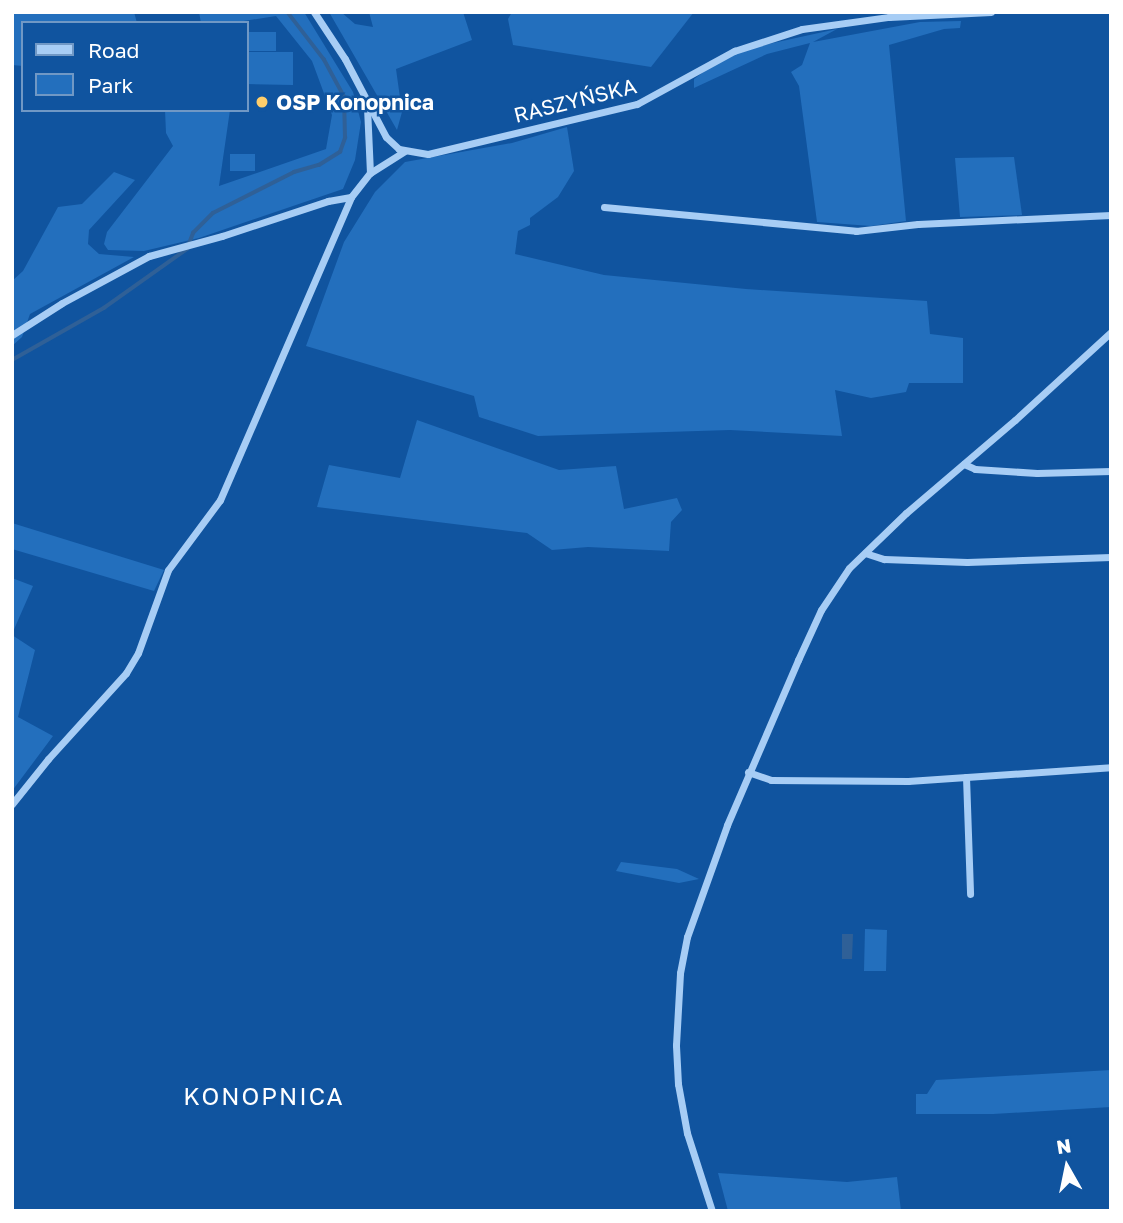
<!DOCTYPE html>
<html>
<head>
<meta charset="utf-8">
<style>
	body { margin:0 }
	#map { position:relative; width:1123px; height:1223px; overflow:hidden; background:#10549f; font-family:"Golos Text",sans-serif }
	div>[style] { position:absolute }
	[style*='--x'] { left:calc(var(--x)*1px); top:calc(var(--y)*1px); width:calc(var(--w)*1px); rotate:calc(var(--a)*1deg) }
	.green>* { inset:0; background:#236fbd }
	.water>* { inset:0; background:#2f6097 }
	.stream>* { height:3.5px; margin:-1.75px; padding:0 1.75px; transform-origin:1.75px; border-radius:1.75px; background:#2f6097 }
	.street>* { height:7px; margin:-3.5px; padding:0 3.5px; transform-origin:3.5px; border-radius:3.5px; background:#a7cdf5 }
	.dots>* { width:19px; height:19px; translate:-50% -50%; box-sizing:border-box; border:4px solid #10549f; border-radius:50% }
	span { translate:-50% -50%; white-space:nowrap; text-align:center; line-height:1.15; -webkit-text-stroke:5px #10549f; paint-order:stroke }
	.street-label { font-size:21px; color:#fff }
	.poi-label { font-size:21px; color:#fff; font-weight:700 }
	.left { translate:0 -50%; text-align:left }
	.quarter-label { font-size:24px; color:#fff; letter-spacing:2px }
	.frame { position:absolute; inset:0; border:14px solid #fff; pointer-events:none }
	.legend { position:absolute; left:21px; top:21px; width:228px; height:91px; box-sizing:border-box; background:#10549f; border:2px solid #7098c5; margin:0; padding:9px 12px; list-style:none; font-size:21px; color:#fff }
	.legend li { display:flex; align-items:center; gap:14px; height:35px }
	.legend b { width:35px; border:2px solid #7098c5 }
	.north { position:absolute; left:1032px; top:1132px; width:70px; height:70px; -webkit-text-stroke:5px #10549f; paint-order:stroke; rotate:351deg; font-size:19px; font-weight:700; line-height:28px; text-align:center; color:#fff }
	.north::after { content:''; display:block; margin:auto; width:24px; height:32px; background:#fff; clip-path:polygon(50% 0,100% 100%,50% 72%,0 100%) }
</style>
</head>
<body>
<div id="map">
	<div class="green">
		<div style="clip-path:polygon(12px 12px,134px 12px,137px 23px,23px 23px,23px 66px,12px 65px)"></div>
		<div style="clip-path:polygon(199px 12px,304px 12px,353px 92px,361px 122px,355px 160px,343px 189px,199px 238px,144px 251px,108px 250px,104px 244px,107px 232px,173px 146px,166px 133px,165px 110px,230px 110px,219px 186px,326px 149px,332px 115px,312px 61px,276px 16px,231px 23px,201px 23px)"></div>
		<div style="clip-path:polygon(329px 12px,341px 12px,355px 24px,373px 27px,369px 12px,463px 12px,472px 40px,396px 69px,402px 112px,397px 130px)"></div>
		<div style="clip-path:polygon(512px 12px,694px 12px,651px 67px,513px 45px,508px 19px)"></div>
		<div style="clip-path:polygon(961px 21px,960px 28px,944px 29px,889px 45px,906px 221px,871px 226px,817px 222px,799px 86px,791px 72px,802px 65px,810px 43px,767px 54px,694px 88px,694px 79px,709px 68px,742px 51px,773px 43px,837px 29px,813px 42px,920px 22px)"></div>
		<div style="clip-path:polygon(247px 32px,276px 32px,276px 51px,247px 51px)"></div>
		<div style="clip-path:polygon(247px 52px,293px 52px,293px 85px,247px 84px)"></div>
		<div style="clip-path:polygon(567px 127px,574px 171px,558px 197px,530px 218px,530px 225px,518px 231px,515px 254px,604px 275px,746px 289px,927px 301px,930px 334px,963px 338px,963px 383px,909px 383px,906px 392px,871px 398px,835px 390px,842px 436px,730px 430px,538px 436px,479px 417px,474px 396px,306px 346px,344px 242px,375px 192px,405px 162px,512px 143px)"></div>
		<div style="clip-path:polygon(230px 154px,255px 154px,255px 171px,230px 171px)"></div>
		<div style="clip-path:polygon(1014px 157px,1022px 215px,960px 217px,955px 158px)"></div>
		<div style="clip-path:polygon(114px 172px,135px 180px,89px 230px,88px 244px,99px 254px,134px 257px,30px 314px,22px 337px,12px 346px,12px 281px,23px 271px,58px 207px,82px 204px)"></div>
		<div style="clip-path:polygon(417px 420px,559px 470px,616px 466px,624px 509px,677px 498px,682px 510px,671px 522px,669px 551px,588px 547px,552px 550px,527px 533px,317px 507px,329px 465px,400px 478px)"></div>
		<div style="clip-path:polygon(12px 523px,164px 570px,154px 591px,12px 549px)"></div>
		<div style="clip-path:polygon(12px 578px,33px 586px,12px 634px)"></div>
		<div style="clip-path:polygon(12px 635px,35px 650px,18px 717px,53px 736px,12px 791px)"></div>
		<div style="clip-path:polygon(621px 862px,677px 869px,699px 879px,679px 883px,616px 871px)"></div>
		<div style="clip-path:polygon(865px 929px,887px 930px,886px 971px,864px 971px)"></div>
		<div style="clip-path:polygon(1111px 1070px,1111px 1107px,993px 1114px,916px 1114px,916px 1094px,927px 1094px,936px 1080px)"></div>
		<div style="clip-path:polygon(718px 1173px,847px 1182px,897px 1177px,901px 1211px,728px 1211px)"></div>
	</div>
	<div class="water">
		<div style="clip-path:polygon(842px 934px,853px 934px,852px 959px,842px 959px)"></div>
	</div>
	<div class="stream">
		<div style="--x:12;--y:360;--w:106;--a:-29.5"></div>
		<div style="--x:104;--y:308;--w:102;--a:-35.4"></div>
		<div style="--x:187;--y:249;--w:17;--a:-69"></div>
		<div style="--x:193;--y:233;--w:28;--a:-45"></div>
		<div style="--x:213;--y:213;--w:91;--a:-26.8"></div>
		<div style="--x:294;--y:172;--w:26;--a:-16"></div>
		<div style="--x:319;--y:165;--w:25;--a:-32"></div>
		<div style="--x:340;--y:152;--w:15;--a:-70"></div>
		<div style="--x:345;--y:138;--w:41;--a:-91.4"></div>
		<div style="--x:344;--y:97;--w:42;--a:-118.4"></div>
		<div style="--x:324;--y:60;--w:61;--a:-127.6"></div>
	</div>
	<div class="street">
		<div style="--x:314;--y:12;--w:56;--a:56.6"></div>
		<div style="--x:345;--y:59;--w:88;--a:62.3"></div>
		<div style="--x:386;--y:137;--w:18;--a:43"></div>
		<div style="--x:399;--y:149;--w:29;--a:10"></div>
		<div style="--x:428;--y:154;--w:215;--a:-13.5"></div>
		<div style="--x:637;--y:104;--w:111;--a:-28.7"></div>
		<div style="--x:734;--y:51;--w:71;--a:-17.9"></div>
		<div style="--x:802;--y:29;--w:88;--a:-7.9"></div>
		<div style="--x:889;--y:17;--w:102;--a:-2.8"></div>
		<div style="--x:367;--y:107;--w:66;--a:87.4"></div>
		<div style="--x:604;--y:207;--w:253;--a:5.4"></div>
		<div style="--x:856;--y:231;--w:62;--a:-6.4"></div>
		<div style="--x:918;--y:224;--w:193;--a:-2.7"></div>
		<div style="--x:12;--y:335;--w:59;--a:-32.6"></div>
		<div style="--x:62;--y:303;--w:99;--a:-28.4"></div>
		<div style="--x:149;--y:256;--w:76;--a:-15.3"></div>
		<div style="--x:222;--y:236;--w:112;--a:-18.3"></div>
		<div style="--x:328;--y:201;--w:23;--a:-10"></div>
		<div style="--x:964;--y:464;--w:12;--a:24"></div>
		<div style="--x:975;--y:469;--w:62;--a:3.7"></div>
		<div style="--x:1037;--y:473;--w:74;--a:-1.5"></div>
		<div style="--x:865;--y:553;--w:20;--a:18"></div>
		<div style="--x:884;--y:559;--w:83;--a:2.1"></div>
		<div style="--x:967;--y:562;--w:144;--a:-2"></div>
		<div style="--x:748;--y:772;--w:24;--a:19"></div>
		<div style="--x:771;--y:780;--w:137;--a:0.4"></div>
		<div style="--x:908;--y:781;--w:203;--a:-3.9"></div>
		<div style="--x:966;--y:777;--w:117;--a:88"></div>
		<div style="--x:12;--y:804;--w:58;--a:-51.3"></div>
		<div style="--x:48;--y:759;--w:116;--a:-47.8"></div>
		<div style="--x:126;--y:673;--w:23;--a:-59"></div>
		<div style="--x:138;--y:653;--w:88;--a:-70.1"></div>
		<div style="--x:168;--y:570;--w:87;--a:-53.4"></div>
		<div style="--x:220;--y:500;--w:330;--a:-66.6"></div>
		<div style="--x:351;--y:197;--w:31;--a:-52"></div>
		<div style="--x:370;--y:173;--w:41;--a:-32.2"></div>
		<div style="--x:712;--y:1211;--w:82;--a:-107.8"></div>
		<div style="--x:687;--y:1133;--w:50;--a:-100.4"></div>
		<div style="--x:678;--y:1084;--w:39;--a:-93"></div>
		<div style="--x:676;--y:1045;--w:72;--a:-86.8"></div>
		<div style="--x:680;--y:973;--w:37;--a:-79"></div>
		<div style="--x:687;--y:937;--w:119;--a:-70.3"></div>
		<div style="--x:727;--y:825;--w:180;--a:-66.7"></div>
		<div style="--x:798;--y:660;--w:55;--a:-65.3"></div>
		<div style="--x:821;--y:610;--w:50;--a:-56.3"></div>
		<div style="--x:849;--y:568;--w:79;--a:-44"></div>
		<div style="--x:906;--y:513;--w:143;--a:-40.5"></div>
		<div style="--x:1015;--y:420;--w:130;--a:-42.5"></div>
	</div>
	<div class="dots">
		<div style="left:262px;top:102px;background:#ffce6b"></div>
	</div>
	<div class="street-label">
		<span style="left:575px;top:100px;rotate:-14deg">RASZYŃSKA</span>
	</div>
	<div class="poi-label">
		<span class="left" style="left:276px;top:102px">OSP Konopnica</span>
	</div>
	<div class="quarter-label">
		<span style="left:264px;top:1096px">KONOPNICA</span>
	</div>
	<div class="frame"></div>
	<ul class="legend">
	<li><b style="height:9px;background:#a7cdf5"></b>Road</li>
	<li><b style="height:19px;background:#236fbd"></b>Park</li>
	</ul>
	<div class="north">N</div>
</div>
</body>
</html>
